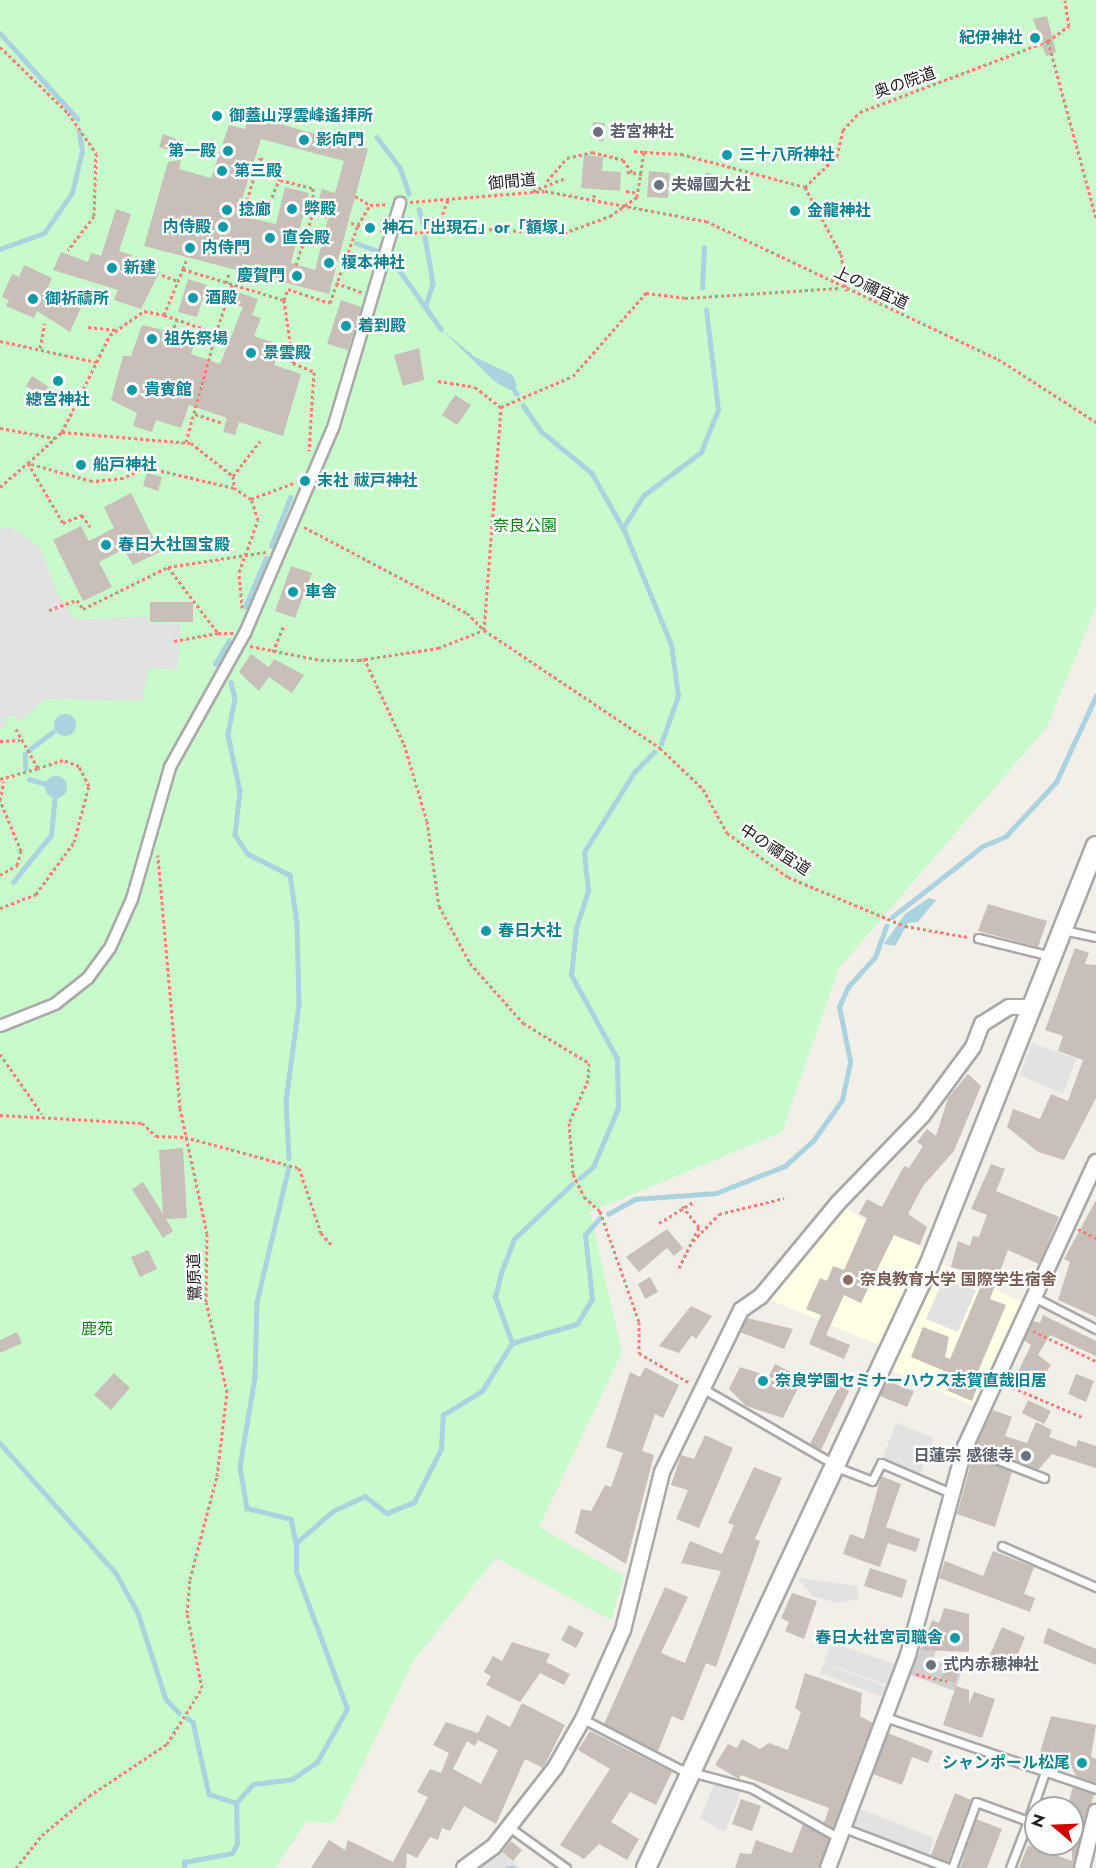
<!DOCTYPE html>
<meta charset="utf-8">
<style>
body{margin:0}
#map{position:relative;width:1096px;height:1868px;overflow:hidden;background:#f2efe9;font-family:Jost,"Noto Sans JP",sans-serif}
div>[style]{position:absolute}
.education>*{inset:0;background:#ffffe5}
.religious>*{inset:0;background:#d0d0d0}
.park>*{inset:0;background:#c8facc}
.parking>*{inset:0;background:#e2e2e2}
.water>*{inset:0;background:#aad3df}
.round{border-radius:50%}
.stream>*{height:4.5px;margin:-2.25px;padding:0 2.25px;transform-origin:2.25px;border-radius:2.25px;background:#aad3df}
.building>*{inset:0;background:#c7bfb8}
.path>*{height:3px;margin-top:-1.5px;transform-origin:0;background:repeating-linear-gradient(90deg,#fa8072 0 3px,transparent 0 6px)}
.roads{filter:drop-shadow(2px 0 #a9a9a9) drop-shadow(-2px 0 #a9a9a9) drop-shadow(0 2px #a9a9a9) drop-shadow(0 -2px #a9a9a9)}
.service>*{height:7px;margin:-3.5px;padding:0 3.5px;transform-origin:3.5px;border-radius:3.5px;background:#fff}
.pedestrian>*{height:10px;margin:-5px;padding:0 5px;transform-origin:5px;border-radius:5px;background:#fff}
.minor>*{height:14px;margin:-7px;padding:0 7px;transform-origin:7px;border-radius:7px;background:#fff}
.tertiary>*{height:18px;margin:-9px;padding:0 9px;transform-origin:9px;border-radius:9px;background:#fff}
.dots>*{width:16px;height:16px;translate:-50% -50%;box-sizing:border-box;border:3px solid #fff;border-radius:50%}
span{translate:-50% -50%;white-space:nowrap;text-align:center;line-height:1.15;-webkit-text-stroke:4.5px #fff;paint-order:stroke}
.culture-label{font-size:16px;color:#0d838f;font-weight:700}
.right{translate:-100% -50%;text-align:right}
.left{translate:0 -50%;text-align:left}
.street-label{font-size:16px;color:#222}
.worship-label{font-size:16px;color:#5b616d;font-weight:700}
.park-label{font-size:16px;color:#0c8416}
.education-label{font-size:16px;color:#785e54;font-weight:700}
.north{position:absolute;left:1024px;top:1796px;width:60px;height:60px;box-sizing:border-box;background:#fff;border:2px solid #a7a7a7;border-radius:50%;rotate:289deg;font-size:16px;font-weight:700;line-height:24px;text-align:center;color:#222}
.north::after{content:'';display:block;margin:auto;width:21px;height:27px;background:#d40000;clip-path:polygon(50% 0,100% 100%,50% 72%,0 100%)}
</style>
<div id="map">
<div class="education">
<i style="clip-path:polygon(838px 1203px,880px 1230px,933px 1252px,931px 1259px,1024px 1303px,975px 1407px,881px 1366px,888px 1349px,761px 1296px)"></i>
</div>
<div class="religious">
<i style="clip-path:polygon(923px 1640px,938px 1645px,933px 1660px,962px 1670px,955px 1691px,911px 1675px)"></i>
</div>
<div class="park">
<i style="clip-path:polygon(0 0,1096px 0,1096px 607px,1047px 727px,839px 968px,782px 1132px,590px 1212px,622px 1352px,539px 1527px,624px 1576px,611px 1620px,496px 1558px,414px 1660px,334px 1823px,306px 1822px,275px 1868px,0 1868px)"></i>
</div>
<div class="parking">
<i style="clip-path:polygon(12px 527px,41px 549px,59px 598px,75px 620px,148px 616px,149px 623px,181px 624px,177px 670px,149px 668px,142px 701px,45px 699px,19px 722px,15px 716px,5px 718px,6px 727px,0 727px,0 529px)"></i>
<i style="clip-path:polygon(1032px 1043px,1076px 1059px,1063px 1094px,1020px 1075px)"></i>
<i style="clip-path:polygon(944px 1277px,976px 1290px,958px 1332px,926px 1319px)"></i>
<i style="clip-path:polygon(896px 1423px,934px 1438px,920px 1475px,882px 1460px)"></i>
<i style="clip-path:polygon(798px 1578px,857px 1586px,859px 1599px,837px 1603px,812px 1596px)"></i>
<i style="clip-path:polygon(831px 1642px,897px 1665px,889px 1686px,824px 1662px)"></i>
<i style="clip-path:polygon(824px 1663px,889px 1688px,885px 1698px,820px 1673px)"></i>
<i style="clip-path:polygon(716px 1780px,743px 1787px,725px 1832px,700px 1818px)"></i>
<i style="clip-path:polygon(858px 1808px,934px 1838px,928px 1858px,849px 1829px)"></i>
<i style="clip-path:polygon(499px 1850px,520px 1868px,476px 1868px)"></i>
</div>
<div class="water">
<i style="clip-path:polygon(441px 329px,475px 357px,513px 375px,517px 386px,510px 390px,494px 381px)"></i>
<i class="round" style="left:54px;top:714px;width:22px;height:22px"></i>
<i class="round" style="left:45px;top:776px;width:22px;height:22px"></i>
<i style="clip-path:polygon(929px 898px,936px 900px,918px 922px,908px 923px,895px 946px,884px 944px,905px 914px)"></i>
</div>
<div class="stream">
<i style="left:0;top:33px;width:116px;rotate:47.8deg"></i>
<i style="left:377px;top:137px;width:38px;rotate:53deg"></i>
<i style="left:400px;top:167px;width:28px;rotate:71deg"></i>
<i style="left:419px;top:209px;width:18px;rotate:74deg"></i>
<i style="left:425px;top:237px;width:47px;rotate:80.1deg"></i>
<i style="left:433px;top:283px;width:24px;rotate:107deg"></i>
<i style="left:356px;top:243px;width:23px;rotate:20deg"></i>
<i style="left:0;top:249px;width:47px;rotate:-20deg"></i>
<i style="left:44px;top:233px;width:49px;rotate:-55deg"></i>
<i style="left:72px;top:193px;width:43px;rotate:-76.6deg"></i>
<i style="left:82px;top:151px;width:19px;rotate:-99deg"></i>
<i style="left:395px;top:264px;width:80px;rotate:54.7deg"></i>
<i style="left:702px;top:288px;width:40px;rotate:-87.1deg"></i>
<i style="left:513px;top:388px;width:7px;rotate:56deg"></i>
<i style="left:523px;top:405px;width:32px;rotate:55deg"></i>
<i style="left:541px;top:431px;width:66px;rotate:39.5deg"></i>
<i style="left:592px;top:473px;width:63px;rotate:60.6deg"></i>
<i style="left:271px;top:546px;width:52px;rotate:-68.4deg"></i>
<i style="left:245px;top:607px;width:53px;rotate:-66.8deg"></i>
<i style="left:215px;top:664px;width:27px;rotate:-59deg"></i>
<i style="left:231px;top:682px;width:16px;rotate:76deg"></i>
<i style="left:235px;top:698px;width:38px;rotate:101deg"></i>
<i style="left:228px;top:735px;width:57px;rotate:77.9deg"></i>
<i style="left:240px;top:791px;width:44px;rotate:96.5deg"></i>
<i style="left:235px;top:835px;width:23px;rotate:56deg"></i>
<i style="left:248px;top:854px;width:47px;rotate:26.6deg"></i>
<i style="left:290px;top:875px;width:49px;rotate:81.7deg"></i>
<i style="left:297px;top:923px;width:81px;rotate:88.6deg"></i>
<i style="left:299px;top:1004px;width:98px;rotate:97.6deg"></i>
<i style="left:286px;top:1101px;width:57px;rotate:87deg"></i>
<i style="left:661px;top:744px;width:51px;rotate:-70.5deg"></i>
<i style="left:678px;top:696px;width:51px;rotate:-97.8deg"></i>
<i style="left:671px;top:645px;width:126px;rotate:-112.3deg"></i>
<i style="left:623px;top:528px;width:39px;rotate:-58deg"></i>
<i style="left:644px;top:495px;width:71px;rotate:-37deg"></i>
<i style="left:701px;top:452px;width:45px;rotate:-68deg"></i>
<i style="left:718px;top:410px;width:101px;rotate:-96.8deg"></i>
<i style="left:29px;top:750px;width:30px;rotate:-37deg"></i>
<i style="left:25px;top:754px;width:14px;rotate:86deg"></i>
<i style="left:29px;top:779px;width:22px;rotate:16deg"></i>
<i style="left:13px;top:882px;width:60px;rotate:-51deg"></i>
<i style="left:51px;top:835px;width:41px;rotate:-84.4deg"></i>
<i style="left:892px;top:917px;width:115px;rotate:-38deg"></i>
<i style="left:983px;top:846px;width:25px;rotate:-23deg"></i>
<i style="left:1006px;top:836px;width:74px;rotate:-47.2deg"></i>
<i style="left:1056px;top:782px;width:95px;rotate:-65.1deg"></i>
<i style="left:289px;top:1167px;width:139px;rotate:103.3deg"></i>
<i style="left:257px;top:1302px;width:75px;rotate:91.5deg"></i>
<i style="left:255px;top:1377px;width:91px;rotate:99.5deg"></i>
<i style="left:240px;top:1467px;width:42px;rotate:80.3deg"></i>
<i style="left:247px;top:1508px;width:45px;rotate:14deg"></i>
<i style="left:291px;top:1519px;width:25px;rotate:78deg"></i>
<i style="left:580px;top:1178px;width:17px;rotate:-40deg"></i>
<i style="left:593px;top:1167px;width:64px;rotate:-67deg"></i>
<i style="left:618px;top:1108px;width:49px;rotate:-91.2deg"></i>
<i style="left:617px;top:1059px;width:96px;rotate:-118.7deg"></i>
<i style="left:571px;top:975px;width:47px;rotate:-83.9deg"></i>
<i style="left:576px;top:928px;width:39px;rotate:-72deg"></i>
<i style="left:588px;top:891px;width:39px;rotate:-96deg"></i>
<i style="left:584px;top:852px;width:96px;rotate:-57.8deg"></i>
<i style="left:635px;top:771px;width:27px;rotate:-45deg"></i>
<i style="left:608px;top:1214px;width:31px;rotate:-29deg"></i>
<i style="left:635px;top:1199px;width:81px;rotate:-4.2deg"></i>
<i style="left:716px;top:1193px;width:74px;rotate:-21.4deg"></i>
<i style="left:785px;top:1166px;width:38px;rotate:-42deg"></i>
<i style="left:813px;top:1141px;width:50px;rotate:-54.7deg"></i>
<i style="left:842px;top:1100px;width:40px;rotate:-78deg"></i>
<i style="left:850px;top:1061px;width:55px;rotate:-101.5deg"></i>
<i style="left:839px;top:1007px;width:22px;rotate:-66deg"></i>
<i style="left:848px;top:987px;width:40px;rotate:-48deg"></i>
<i style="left:875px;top:957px;width:33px;rotate:-70deg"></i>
<i style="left:512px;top:1343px;width:49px;rotate:-110.3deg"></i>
<i style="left:495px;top:1297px;width:25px;rotate:-76deg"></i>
<i style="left:501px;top:1273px;width:36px;rotate:-69deg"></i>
<i style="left:514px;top:1239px;width:80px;rotate:-43.5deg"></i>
<i style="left:0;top:1443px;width:174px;rotate:48.3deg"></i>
<i style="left:116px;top:1573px;width:46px;rotate:61.2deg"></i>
<i style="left:138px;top:1613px;width:90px;rotate:72deg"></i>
<i style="left:166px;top:1699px;width:19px;rotate:47deg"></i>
<i style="left:187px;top:1718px;width:7px;rotate:34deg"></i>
<i style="left:193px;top:1722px;width:74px;rotate:77.5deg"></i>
<i style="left:209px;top:1794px;width:28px;rotate:18deg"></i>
<i style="left:184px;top:1868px;width:6px;rotate:-90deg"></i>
<i style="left:184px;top:1862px;width:49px;rotate:-10.6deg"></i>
<i style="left:232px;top:1853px;width:10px;rotate:-61deg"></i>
<i style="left:237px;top:1844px;width:41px;rotate:-91.4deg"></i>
<i style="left:236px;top:1803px;width:25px;rotate:-48deg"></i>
<i style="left:253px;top:1784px;width:39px;rotate:-7deg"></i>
<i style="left:292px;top:1779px;width:30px;rotate:-34deg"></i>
<i style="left:317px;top:1762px;width:61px;rotate:-60.5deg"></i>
<i style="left:347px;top:1709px;width:147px;rotate:-110.3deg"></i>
<i style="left:296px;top:1571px;width:28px;rotate:-90deg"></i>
<i style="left:296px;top:1543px;width:49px;rotate:-40.9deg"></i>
<i style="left:333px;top:1511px;width:35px;rotate:-25deg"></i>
<i style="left:365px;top:1496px;width:28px;rotate:38deg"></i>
<i style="left:387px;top:1513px;width:29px;rotate:-22deg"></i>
<i style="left:414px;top:1502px;width:59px;rotate:-63deg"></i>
<i style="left:441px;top:1449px;width:34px;rotate:-87deg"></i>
<i style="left:443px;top:1415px;width:46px;rotate:-31.6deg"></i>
<i style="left:482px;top:1391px;width:57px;rotate:-58deg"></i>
<i style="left:512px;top:1343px;width:68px;rotate:-16.3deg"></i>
<i style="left:577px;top:1324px;width:29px;rotate:-59deg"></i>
<i style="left:592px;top:1299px;width:64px;rotate:-96.2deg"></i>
<i style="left:585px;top:1235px;width:23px;rotate:-49deg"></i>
<i style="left:508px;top:1868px;width:6px"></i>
</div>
<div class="building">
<i style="clip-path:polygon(1047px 16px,1056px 52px,1046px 56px,1033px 19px)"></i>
<i style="clip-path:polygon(evenodd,249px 115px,368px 149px,329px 294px,144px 246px,168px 162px,181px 160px,179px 169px,211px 178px,229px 125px,245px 129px,249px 115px,261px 139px,344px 161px,335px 193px,322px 189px,318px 202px,331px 206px,315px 270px,291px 263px,309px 193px,285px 187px,276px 224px,237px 215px,261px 139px)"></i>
<i style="clip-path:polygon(593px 122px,605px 123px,603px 142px,591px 138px)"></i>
<i style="clip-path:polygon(163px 134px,185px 142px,182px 154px,159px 147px)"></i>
<i style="clip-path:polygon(584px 155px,603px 157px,602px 171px,621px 172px,620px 191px,581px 188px)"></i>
<i style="clip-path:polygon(649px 171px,670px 173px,668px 198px,647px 197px)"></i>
<i style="clip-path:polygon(706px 172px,724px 179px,720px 190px,702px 183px)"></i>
<i style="clip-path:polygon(116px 209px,131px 214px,119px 251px,132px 255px,130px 261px,160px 271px,141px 309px,114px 300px,118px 290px,53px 270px,61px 252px,88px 262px,91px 253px,101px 256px)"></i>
<i style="clip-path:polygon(24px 265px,52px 278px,46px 292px,81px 308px,70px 332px,37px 311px,34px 318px,6px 306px,9px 300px,2px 297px,12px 274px,19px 277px)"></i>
<i style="clip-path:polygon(188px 279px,207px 285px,197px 317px,178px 312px)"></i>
<i style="clip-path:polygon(237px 292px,258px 299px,252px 315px,261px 318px,254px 336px,281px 345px,274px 365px,301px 374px,283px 436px,239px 422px,235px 435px,223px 432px,227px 418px,189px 405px,181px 428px,156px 420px,152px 432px,133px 426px,137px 413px,111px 400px,123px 356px,131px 356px,142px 325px,196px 338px,191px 354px,220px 364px,243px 307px,233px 304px)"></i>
<i style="clip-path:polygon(341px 300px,361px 307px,348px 350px,327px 344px)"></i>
<i style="clip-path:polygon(419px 348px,424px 380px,403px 386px,394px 355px)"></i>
<i style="clip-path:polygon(32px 376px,49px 387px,44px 396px,26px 386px)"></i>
<i style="clip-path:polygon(455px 395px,471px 405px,457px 425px,442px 415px)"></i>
<i style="clip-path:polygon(147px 473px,162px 477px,158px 491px,143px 486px)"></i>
<i style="clip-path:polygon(131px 493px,160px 552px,133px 565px,124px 549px,99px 562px,112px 587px,83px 601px,53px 540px,81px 526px,89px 541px,114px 528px,104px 507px)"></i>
<i style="clip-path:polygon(291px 566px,312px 573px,295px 618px,275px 611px)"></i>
<i style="clip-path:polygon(150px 602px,193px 602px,193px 622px,150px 622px)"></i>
<i style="clip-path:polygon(251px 654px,269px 667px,274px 659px,304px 675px,292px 693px,269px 677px,259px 691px,239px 672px)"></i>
<i style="clip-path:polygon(988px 904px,1047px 921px,1038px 947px,978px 931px)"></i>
<i style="clip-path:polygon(1075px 948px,1089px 953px,1085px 964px,1096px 965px,1096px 1098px,1064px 1160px,1038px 1152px,1007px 1127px,1013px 1109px,1040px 1119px,1051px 1094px,1068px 1101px,1083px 1060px,1058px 1051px,1063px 1036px,1045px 1030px)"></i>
<i style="clip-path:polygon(968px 1074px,981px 1086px,954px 1151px,923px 1186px,908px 1214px,927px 1227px,920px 1245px,894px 1235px,861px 1303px,844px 1295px,826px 1335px,850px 1345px,844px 1359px,809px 1344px,821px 1315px,806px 1309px,820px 1278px,827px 1281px,833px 1266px,844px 1270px,867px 1218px,859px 1214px,867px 1199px,882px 1207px,904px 1166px,909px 1168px,923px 1146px,917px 1142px,927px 1129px,936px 1136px,948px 1098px)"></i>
<i style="clip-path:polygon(183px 1148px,187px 1218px,166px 1219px,173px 1231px,163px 1238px,132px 1189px,143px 1182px,163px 1214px,159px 1150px)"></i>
<i style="clip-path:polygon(991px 1164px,1005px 1169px,996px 1191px,1059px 1217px,1039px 1264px,1008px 1250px,990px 1299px,1006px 1305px,974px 1381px,979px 1383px,972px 1401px,946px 1390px,952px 1374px,911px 1357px,923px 1327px,949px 1337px,945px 1357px,950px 1359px,985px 1276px,951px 1267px,958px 1241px,970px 1246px,973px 1236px,979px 1237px,987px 1215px,971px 1209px)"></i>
<i style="clip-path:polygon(1096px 1200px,1096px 1317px,1058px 1300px,1070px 1262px,1064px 1259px)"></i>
<i style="clip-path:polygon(667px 1229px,683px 1248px,674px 1256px,667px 1248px,639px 1272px,626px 1257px)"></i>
<i style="clip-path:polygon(148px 1250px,157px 1269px,140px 1277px,131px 1257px)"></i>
<i style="clip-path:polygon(650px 1277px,658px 1292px,645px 1299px,638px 1284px)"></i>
<i style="clip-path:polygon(691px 1306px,712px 1316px,696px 1339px,692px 1335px,679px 1353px,659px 1346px)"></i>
<i style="clip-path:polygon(1043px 1315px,1096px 1341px,1096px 1356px,1050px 1335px,1038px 1355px,1051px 1365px,1038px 1386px,1016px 1376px,1031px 1345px,1024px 1340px,1033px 1321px,1040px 1323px)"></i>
<i style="clip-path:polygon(747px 1318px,793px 1329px,784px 1349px,740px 1332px)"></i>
<i style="clip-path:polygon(17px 1332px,22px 1343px,0 1353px,0 1340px)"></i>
<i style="clip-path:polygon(775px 1364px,803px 1378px,783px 1418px,746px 1406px,729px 1389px,740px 1367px,769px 1376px)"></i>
<i style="clip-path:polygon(645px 1367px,679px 1385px,663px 1418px,655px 1414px,642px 1451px,654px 1455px,626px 1564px,575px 1533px,581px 1509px,591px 1511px,605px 1485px,611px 1487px,623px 1453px,606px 1447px,630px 1372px,640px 1377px)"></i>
<i style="clip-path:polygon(114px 1373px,130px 1388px,111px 1410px,94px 1395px)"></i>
<i style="clip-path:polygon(1076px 1374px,1094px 1381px,1086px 1402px,1068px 1394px)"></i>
<i style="clip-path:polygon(887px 1381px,914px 1391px,907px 1407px,880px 1396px)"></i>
<i style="clip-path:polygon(839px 1386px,849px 1391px,821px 1450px,810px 1444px)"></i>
<i style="clip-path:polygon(1028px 1400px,1051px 1411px,1044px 1424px,1022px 1413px)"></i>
<i style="clip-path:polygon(993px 1410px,1012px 1417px,1005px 1436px,1027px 1443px,1036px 1422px,1052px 1430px,1049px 1437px,1076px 1447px,1078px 1440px,1096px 1446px,1096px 1468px,1052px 1454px,1038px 1470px,976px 1445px)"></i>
<i style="clip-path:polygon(705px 1435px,733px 1448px,699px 1528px,676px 1519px,688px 1490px,671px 1485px,681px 1455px,694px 1459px)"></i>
<i style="clip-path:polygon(973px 1456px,1012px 1472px,995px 1527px,957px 1514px)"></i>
<i style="clip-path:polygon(754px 1467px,782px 1478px,755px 1539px,760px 1541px,716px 1667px,706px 1663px,683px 1721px,672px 1716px,658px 1751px,604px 1724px,665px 1587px,688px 1597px,661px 1653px,685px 1663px,721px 1571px,681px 1563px,690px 1541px,722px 1554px,734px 1525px,728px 1523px)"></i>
<i style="clip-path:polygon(881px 1476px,901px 1484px,886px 1527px,920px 1539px,916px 1552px,888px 1543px,880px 1567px,843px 1554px,850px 1534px,864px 1539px)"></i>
<i style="clip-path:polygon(993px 1551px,1034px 1567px,1024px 1594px,1035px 1598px,1030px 1612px,939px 1578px,945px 1561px,983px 1576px)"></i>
<i style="clip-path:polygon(870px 1568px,907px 1580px,902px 1598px,864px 1586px)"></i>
<i style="clip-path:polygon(792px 1593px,817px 1601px,804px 1639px,785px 1631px,789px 1622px,781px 1618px)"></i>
<i style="clip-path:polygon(944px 1608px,969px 1614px,969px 1652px,922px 1650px,932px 1620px,939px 1623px)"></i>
<i style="clip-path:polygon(569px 1625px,584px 1633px,576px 1648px,561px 1640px)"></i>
<i style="clip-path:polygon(1002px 1627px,1025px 1637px,1012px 1668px,988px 1659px)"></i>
<i style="clip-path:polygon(1048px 1628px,1096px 1649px,1096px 1665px,1043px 1643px)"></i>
<i style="clip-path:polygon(512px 1642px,550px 1654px,546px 1662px,570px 1674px,564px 1685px,540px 1673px,520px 1702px,486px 1685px,491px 1676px,484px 1672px,493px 1656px,502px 1661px)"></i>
<i style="clip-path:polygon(945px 1667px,959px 1671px,955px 1683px,941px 1678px)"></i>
<i style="clip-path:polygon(805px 1673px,862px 1693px,860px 1716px,873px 1723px,833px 1828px,824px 1823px,829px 1808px,741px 1775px,739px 1779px,715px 1765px,728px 1744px,737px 1748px,742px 1739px,760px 1749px,769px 1743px,788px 1750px,801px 1712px,795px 1708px)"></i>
<i style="clip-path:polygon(956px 1686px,969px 1690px,969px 1704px,974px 1692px,995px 1699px,982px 1738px,943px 1725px)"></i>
<i style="clip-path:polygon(evenodd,522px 1703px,565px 1725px,543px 1768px,525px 1759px,496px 1824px,464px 1806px,450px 1831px,442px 1828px,438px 1840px,430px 1837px,417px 1858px,407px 1853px,406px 1868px,311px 1868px,329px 1840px,345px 1850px,348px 1840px,393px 1862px,428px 1797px,417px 1792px,430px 1769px,441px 1773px,449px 1753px,433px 1745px,446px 1722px,478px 1733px,487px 1715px,510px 1727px,522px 1703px,478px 1740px,498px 1750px,481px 1784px,453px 1769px,467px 1741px,475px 1746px,478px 1740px)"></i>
<i style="clip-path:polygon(1051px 1716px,1096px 1725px,1091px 1757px,1096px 1759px,1096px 1783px,1076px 1776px,1069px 1761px,1040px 1752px)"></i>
<i style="clip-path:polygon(590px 1731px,672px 1772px,656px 1805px,630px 1792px,611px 1822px,639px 1839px,627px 1860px,599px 1844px,584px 1859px,560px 1845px,610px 1769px,578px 1750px)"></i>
<i style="clip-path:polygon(888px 1733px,933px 1751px,928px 1763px,912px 1757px,902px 1785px,873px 1774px)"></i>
<i style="clip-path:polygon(1073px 1787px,1094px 1794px,1073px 1868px,1019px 1868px,1028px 1845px,1072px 1861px,1072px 1808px,1067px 1808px)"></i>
<i style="clip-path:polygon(955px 1793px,971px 1800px,948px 1862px,931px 1855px)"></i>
<i style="clip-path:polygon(741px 1799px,761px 1806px,752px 1831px,732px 1824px)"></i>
<i style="clip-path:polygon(976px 1819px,1002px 1829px,987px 1868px,960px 1868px)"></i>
<i style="clip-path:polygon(803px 1824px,829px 1839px,819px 1868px,735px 1868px,740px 1853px,751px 1854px,756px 1840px,792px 1853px)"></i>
<i style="clip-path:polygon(511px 1841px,522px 1850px,513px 1861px,502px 1852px)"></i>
</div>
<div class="path">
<i style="left:1048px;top:41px;width:183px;rotate:74.8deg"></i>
<i style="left:0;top:47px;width:95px;rotate:44.1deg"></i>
<i style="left:68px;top:113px;width:49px;rotate:55deg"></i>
<i style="left:96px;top:153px;width:63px;rotate:91.8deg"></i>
<i style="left:94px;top:216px;width:43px;rotate:127.4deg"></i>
<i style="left:634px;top:151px;width:10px;rotate:6deg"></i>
<i style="left:627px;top:172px;width:15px;rotate:8deg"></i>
<i style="left:280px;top:180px;width:34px;rotate:14deg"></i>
<i style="left:313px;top:188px;width:25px;rotate:90deg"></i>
<i style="left:313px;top:213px;width:16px;rotate:15deg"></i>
<i style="left:547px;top:181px;width:30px;rotate:-49deg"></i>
<i style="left:567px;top:158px;width:26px;rotate:-13deg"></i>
<i style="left:592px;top:152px;width:32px;rotate:14deg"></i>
<i style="left:623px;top:160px;width:15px;rotate:53deg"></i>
<i style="left:805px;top:187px;width:45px;rotate:-44.1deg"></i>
<i style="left:837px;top:156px;width:27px;rotate:-77deg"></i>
<i style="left:843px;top:130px;width:25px;rotate:-47deg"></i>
<i style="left:860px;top:112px;width:201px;rotate:-20.7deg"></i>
<i style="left:1048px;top:41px;width:26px;rotate:-36deg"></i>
<i style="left:1069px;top:26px;width:26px;rotate:-99deg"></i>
<i style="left:533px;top:191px;width:35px;rotate:-22deg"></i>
<i style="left:626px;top:191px;width:12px;rotate:9deg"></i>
<i style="left:594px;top:194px;width:6px;rotate:90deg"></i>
<i style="left:355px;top:196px;width:17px;rotate:31deg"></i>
<i style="left:247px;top:200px;width:44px;rotate:-72.8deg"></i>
<i style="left:260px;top:158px;width:26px;rotate:32deg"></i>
<i style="left:282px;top:172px;width:43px;rotate:111.8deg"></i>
<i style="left:266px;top:212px;width:11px;rotate:-165deg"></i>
<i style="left:410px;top:202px;width:135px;rotate:-4.7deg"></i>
<i style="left:545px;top:191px;width:164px;rotate:10.6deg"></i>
<i style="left:706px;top:221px;width:323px;rotate:25.3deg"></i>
<i style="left:998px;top:359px;width:117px;rotate:32.7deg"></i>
<i style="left:351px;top:223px;width:31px;rotate:15deg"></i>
<i style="left:436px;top:231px;width:33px;rotate:-69deg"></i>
<i style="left:402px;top:234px;width:63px;rotate:-5.4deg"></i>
<i style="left:465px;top:228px;width:99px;rotate:2.9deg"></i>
<i style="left:564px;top:233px;width:49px;rotate:-20.3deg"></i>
<i style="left:610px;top:216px;width:33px;rotate:-35deg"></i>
<i style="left:637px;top:197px;width:46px;rotate:-81.2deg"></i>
<i style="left:644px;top:152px;width:37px;rotate:3deg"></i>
<i style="left:681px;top:154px;width:128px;rotate:14.9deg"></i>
<i style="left:805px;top:187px;width:76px;rotate:61.8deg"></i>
<i style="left:841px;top:254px;width:37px;rotate:82deg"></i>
<i style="left:296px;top:265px;width:55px;rotate:-71.9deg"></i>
<i style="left:183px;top:269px;width:9px;rotate:-69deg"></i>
<i style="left:162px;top:275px;width:17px;rotate:21deg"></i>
<i style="left:226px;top:283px;width:10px;rotate:-73deg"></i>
<i style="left:336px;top:283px;width:29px;rotate:20deg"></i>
<i style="left:284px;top:300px;width:64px;rotate:81.9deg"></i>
<i style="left:293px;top:363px;width:23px;rotate:23deg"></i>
<i style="left:314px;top:372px;width:79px;rotate:93.6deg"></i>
<i style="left:216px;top:301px;width:10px;rotate:17deg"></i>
<i style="left:164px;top:315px;width:55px;rotate:19.1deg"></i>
<i style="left:216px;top:333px;width:51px;rotate:-71.6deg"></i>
<i style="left:88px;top:327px;width:29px;rotate:6deg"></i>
<i style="left:172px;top:333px;width:14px;rotate:-69deg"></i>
<i style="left:215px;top:339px;width:10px;rotate:17deg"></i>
<i style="left:0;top:341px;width:98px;rotate:12.3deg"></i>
<i style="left:40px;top:348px;width:25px;rotate:-79deg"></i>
<i style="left:438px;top:381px;width:37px;rotate:9deg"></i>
<i style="left:475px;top:387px;width:33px;rotate:38deg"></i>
<i style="left:195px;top:414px;width:28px;rotate:18deg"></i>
<i style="left:0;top:428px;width:56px;rotate:10.3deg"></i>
<i style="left:62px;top:432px;width:129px;rotate:4.9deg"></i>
<i style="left:191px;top:443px;width:53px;rotate:38.2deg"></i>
<i style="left:233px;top:476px;width:12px;rotate:85deg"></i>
<i style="left:186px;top:442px;width:113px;rotate:-74.6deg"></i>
<i style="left:233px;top:476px;width:44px;rotate:-52.4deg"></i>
<i style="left:0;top:487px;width:37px;rotate:-41deg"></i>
<i style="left:28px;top:463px;width:69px;rotate:59.7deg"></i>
<i style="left:63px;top:523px;width:21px;rotate:-23deg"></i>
<i style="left:82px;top:515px;width:14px;rotate:56deg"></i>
<i style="left:251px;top:499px;width:48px;rotate:-20.7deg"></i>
<i style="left:304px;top:527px;width:184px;rotate:27.8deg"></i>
<i style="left:467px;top:613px;width:24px;rotate:45deg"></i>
<i style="left:484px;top:630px;width:224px;rotate:-85.6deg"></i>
<i style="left:501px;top:407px;width:78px;rotate:-23.3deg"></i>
<i style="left:573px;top:376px;width:111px;rotate:-48.7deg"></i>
<i style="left:646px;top:293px;width:39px;rotate:7deg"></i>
<i style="left:685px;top:298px;width:154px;rotate:-3.7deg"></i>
<i style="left:168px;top:567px;width:83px;rotate:52.9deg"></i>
<i style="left:218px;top:633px;width:15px"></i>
<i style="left:242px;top:608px;width:36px;rotate:-95deg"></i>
<i style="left:239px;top:572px;width:55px;rotate:-69.9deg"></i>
<i style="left:258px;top:520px;width:22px;rotate:-108deg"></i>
<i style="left:251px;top:499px;width:20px;rotate:-147deg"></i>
<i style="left:234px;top:488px;width:91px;rotate:-166.7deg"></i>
<i style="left:145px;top:467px;width:25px;rotate:153deg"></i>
<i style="left:123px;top:478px;width:31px;rotate:174deg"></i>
<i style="left:92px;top:481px;width:66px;rotate:-164.3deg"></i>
<i style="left:28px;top:463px;width:46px;rotate:-42.4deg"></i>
<i style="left:62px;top:432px;width:108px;rotate:-63.7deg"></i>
<i style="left:110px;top:335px;width:42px;rotate:-35.2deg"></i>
<i style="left:144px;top:311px;width:20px;rotate:11deg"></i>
<i style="left:164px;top:315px;width:50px;rotate:-67.6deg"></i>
<i style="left:183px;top:269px;width:106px;rotate:17.1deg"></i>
<i style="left:284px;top:300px;width:12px;rotate:-70deg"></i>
<i style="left:288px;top:289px;width:44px;rotate:18.4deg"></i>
<i style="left:330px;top:303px;width:83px;rotate:-70.3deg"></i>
<i style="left:358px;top:225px;width:23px;rotate:-59deg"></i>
<i style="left:370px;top:205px;width:18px;rotate:-3deg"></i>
<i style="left:49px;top:610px;width:30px;rotate:-20deg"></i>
<i style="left:77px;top:600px;width:11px;rotate:56deg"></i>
<i style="left:83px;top:609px;width:95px;rotate:-26.3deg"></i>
<i style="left:168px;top:567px;width:99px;rotate:-8.7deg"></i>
<i style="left:174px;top:641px;width:45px;rotate:-10.3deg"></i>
<i style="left:250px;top:646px;width:72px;rotate:11.2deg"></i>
<i style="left:321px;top:660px;width:38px"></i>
<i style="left:359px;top:660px;width:80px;rotate:-8.6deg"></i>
<i style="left:438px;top:648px;width:49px;rotate:-21.4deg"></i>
<i style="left:484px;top:630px;width:212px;rotate:33.8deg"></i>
<i style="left:660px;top:748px;width:59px;rotate:43.6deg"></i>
<i style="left:703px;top:789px;width:50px;rotate:61.4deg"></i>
<i style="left:727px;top:833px;width:75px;rotate:35.8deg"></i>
<i style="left:788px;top:877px;width:127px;rotate:22.7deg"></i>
<i style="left:905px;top:926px;width:64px;rotate:9.9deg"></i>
<i style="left:273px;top:652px;width:29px;rotate:-68deg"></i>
<i style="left:364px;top:658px;width:95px;rotate:65.1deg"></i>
<i style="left:404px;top:744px;width:80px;rotate:73.4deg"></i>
<i style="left:427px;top:821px;width:86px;rotate:82deg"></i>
<i style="left:439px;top:906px;width:65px;rotate:61.5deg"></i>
<i style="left:470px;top:963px;width:80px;rotate:48.5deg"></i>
<i style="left:523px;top:1023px;width:77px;rotate:31.2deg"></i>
<i style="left:589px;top:1063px;width:17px;rotate:93deg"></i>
<i style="left:588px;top:1080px;width:47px;rotate:113.8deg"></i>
<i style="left:569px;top:1123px;width:51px;rotate:85.5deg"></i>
<i style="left:573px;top:1174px;width:25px;rotate:64deg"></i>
<i style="left:584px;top:1197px;width:21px;rotate:41deg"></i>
<i style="left:600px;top:1211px;width:118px;rotate:70.6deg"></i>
<i style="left:639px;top:1322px;width:31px;rotate:90deg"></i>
<i style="left:639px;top:1353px;width:59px;rotate:30.5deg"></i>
<i style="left:0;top:741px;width:20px;rotate:-3deg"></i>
<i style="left:0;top:779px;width:40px;rotate:-16deg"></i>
<i style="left:0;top:875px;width:20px;rotate:-30deg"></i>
<i style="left:17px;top:865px;width:15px;rotate:-74deg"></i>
<i style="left:21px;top:851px;width:55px;rotate:-112.4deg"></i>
<i style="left:0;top:800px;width:19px;rotate:-78deg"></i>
<i style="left:0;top:908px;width:39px;rotate:-21deg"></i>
<i style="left:36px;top:894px;width:64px;rotate:-53.8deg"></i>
<i style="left:74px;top:842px;width:58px;rotate:-75deg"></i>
<i style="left:89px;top:786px;width:22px;rotate:-117deg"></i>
<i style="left:79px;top:766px;width:17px;rotate:-159deg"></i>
<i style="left:63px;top:760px;width:26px;rotate:162deg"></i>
<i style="left:38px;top:768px;width:48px;rotate:-119.7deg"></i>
<i style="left:0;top:1054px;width:73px;rotate:55deg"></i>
<i style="left:0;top:1115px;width:142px;rotate:3.2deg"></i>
<i style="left:142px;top:1123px;width:19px;rotate:43deg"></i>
<i style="left:156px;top:1136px;width:29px;rotate:2deg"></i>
<i style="left:185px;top:1137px;width:118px;rotate:15.2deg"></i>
<i style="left:299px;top:1168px;width:69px;rotate:71.3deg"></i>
<i style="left:321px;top:1233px;width:15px;rotate:48deg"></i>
<i style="left:659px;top:1223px;width:42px;rotate:-31.4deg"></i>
<i style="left:1078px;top:1229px;width:20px;rotate:27deg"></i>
<i style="left:693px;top:1241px;width:37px;rotate:-46deg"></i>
<i style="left:719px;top:1214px;width:67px;rotate:-13.8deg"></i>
<i style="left:679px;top:1268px;width:46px;rotate:-64deg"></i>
<i style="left:699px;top:1227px;width:27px;rotate:-129deg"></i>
<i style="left:1033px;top:1331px;width:70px;rotate:25.5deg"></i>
<i style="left:1007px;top:1385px;width:82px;rotate:23.1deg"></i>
<i style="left:916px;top:1674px;width:32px;rotate:13deg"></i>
<i style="left:16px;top:1868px;width:42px;rotate:-51.8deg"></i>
<i style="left:42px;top:1835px;width:61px;rotate:-39.7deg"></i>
<i style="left:89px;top:1796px;width:94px;rotate:-33.7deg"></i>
<i style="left:167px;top:1744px;width:66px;rotate:-58deg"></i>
<i style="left:202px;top:1688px;width:76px;rotate:-101.3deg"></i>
<i style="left:187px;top:1613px;width:34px;rotate:-85deg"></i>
<i style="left:190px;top:1579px;width:106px;rotate:-75.3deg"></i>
<i style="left:217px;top:1476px;width:85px;rotate:-83.2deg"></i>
<i style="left:227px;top:1392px;width:92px;rotate:-103.1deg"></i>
<i style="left:206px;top:1302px;width:68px;rotate:-89.2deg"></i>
<i style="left:207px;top:1234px;width:129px;rotate:-102.1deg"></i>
<i style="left:180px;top:1108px;width:254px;rotate:-95deg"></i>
</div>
<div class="roads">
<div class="service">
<i style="left:1063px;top:930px;width:34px;rotate:12deg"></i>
<i style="left:978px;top:938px;width:75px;rotate:13.9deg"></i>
<i style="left:1032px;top:1296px;width:72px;rotate:27.3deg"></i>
<i style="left:702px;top:1388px;width:164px;rotate:30deg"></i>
<i style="left:844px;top:1470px;width:30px;rotate:21deg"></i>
<i style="left:872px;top:1481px;width:20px;rotate:-63deg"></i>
<i style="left:881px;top:1463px;width:76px;rotate:23.2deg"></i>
<i style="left:965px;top:1447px;width:85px;rotate:21.4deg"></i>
<i style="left:1002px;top:1546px;width:103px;rotate:23.6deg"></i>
<i style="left:885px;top:1717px;width:223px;rotate:18.8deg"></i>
<i style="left:583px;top:1719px;width:109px;rotate:27.3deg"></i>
<i style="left:680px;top:1769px;width:73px;rotate:15deg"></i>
<i style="left:751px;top:1788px;width:101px;rotate:29.6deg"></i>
<i style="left:509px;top:1827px;width:70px;rotate:35.7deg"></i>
<i style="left:844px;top:1828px;width:112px;rotate:20.9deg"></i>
<i style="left:952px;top:1868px;width:70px;rotate:-70deg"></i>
<i style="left:976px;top:1802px;width:55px;rotate:20.1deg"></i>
<i style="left:1028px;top:1821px;width:52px;rotate:-70.9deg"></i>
<i style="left:1010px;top:1868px;width:50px;rotate:-69deg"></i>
</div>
<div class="pedestrian">
<i style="left:0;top:1026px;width:59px;rotate:-21.8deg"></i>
<i style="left:55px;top:1004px;width:42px;rotate:-38.2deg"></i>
<i style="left:88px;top:978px;width:37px;rotate:-54deg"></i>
<i style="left:110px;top:948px;width:54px;rotate:-65.8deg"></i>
<i style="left:132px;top:899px;width:137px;rotate:-73.9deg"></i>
<i style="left:170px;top:767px;width:154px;rotate:-60.8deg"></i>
<i style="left:245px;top:633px;width:226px;rotate:-66.8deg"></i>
<i style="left:334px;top:425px;width:232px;rotate:-73.4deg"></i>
</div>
<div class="minor">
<i style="left:464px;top:1868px;width:37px;rotate:-36deg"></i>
<i style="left:494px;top:1846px;width:99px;rotate:-52deg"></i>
<i style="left:555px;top:1768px;width:56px;rotate:-60.3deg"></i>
<i style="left:583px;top:1719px;width:98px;rotate:-65.8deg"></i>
<i style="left:623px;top:1630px;width:163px;rotate:-76.1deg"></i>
<i style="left:662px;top:1472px;width:180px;rotate:-64deg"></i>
<i style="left:741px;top:1310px;width:24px;rotate:-35deg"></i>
<i style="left:761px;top:1296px;width:121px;rotate:-50.4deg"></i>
<i style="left:838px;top:1203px;width:121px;rotate:-46deg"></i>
<i style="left:922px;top:1116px;width:86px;rotate:-53.5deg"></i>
<i style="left:973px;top:1047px;width:25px;rotate:-69deg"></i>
<i style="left:982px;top:1024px;width:32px;rotate:-32deg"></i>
<i style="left:1009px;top:1007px;width:23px"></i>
<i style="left:828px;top:1868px;width:228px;rotate:-69.4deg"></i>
<i style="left:908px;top:1655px;width:216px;rotate:-74.7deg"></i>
<i style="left:965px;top:1447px;width:314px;rotate:-65.3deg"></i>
<i style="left:1082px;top:1868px;width:58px;rotate:-76deg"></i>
</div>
<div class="tertiary">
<i style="left:646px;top:1868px;width:666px;rotate:-64.86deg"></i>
<i style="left:929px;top:1265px;width:451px;rotate:-68.3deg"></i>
</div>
</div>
<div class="dots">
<i style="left:1035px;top:38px;background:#0f9aa8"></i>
<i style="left:217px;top:116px;background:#0f9aa8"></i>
<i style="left:598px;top:132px;background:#6b7280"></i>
<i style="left:304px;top:140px;background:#0f9aa8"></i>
<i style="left:228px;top:151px;background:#0f9aa8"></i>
<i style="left:727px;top:155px;background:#0f9aa8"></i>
<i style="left:222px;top:171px;background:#0f9aa8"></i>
<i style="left:659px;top:185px;background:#6b7280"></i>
<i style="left:292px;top:209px;background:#0f9aa8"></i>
<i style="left:227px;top:210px;background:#0f9aa8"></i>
<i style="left:795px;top:211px;background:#0f9aa8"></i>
<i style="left:223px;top:227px;background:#0f9aa8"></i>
<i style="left:370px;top:228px;background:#0f9aa8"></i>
<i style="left:270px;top:238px;background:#0f9aa8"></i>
<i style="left:190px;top:248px;background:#0f9aa8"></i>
<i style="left:329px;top:263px;background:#0f9aa8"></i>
<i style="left:112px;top:268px;background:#0f9aa8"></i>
<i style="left:297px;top:276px;background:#0f9aa8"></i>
<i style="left:193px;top:298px;background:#0f9aa8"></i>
<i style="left:33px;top:299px;background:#0f9aa8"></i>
<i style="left:346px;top:326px;background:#0f9aa8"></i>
<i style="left:152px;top:339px;background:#0f9aa8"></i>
<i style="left:251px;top:353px;background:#0f9aa8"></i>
<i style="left:58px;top:381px;background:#0f9aa8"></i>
<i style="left:132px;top:390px;background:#0f9aa8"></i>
<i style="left:81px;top:465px;background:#0f9aa8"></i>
<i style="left:305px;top:481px;background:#0f9aa8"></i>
<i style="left:106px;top:545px;background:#0f9aa8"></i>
<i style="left:293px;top:592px;background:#0f9aa8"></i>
<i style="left:486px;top:931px;background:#0f9aa8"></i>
<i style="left:848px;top:1280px;background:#8d6e63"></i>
<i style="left:763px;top:1381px;background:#0f9aa8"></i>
<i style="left:1026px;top:1456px;background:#6b7280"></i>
<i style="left:955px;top:1638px;background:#0f9aa8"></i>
<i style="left:931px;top:1665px;background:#6b7280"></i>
<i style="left:1082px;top:1763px;background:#0f9aa8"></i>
</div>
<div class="culture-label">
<span class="right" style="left:1023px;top:38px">紀伊神社</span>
<span class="left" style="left:229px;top:116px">御蓋山浮雲峰遙拝所</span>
<span class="left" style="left:316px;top:140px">影向門</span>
<span class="right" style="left:216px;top:151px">第一殿</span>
<span class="left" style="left:739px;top:155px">三十八所神社</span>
<span class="left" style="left:234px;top:171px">第三殿</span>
<span class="left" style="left:304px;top:209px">弊殿</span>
<span class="left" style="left:239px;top:210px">捻廊</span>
<span class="left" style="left:807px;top:211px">金龍神社</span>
<span class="right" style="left:211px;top:227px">内侍殿</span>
<span class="left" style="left:382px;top:228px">神石「出現石」or「額塚」</span>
<span class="left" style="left:282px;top:238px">直会殿</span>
<span class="left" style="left:202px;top:248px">内侍門</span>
<span class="left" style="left:341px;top:263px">榎本神社</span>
<span class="left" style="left:124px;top:268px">新建</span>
<span class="right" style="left:285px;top:276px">慶賀門</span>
<span class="left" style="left:205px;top:298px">酒殿</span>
<span class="left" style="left:45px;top:299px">御祈禱所</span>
<span class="left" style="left:358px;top:326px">着到殿</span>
<span class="left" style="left:164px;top:339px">祖先祭場</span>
<span class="left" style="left:263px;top:353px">景雲殿</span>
<span class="left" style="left:144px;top:390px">貴賓館</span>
<span style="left:58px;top:400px">總宮神社</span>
<span class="left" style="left:93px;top:465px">船戸神社</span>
<span class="left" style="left:317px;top:481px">末社 祓戸神社</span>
<span class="left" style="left:118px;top:545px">春日大社国宝殿</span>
<span class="left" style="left:305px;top:592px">車舎</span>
<span class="left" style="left:498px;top:931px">春日大社</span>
<span class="left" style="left:775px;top:1381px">奈良学園セミナーハウス志賀直哉旧居</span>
<span class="right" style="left:943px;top:1638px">春日大社宮司職舎</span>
<span class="right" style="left:1070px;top:1763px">シャンポール松尾</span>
</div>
<div class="street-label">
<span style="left:905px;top:83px;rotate:-19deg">奥の院道</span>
<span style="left:512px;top:182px;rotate:-5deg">御間道</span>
<span style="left:871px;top:288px;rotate:25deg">上の禰宜道</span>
<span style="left:775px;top:850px;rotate:33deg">中の禰宜道</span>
<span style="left:195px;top:1277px;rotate:-92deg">鷺原道</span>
</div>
<div class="worship-label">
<span class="left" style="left:610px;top:132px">若宮神社</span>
<span class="left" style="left:671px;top:185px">夫婦國大社</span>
<span class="right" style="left:1014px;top:1456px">日蓮宗 感徳寺</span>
<span class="left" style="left:943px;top:1665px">式内赤穂神社</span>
</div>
<div class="park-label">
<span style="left:525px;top:526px">奈良公園</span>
<span style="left:97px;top:1329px">鹿苑</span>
</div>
<div class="education-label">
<span class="left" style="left:860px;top:1280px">奈良教育大学 国際学生宿舎</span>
</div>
<div class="north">N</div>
</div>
